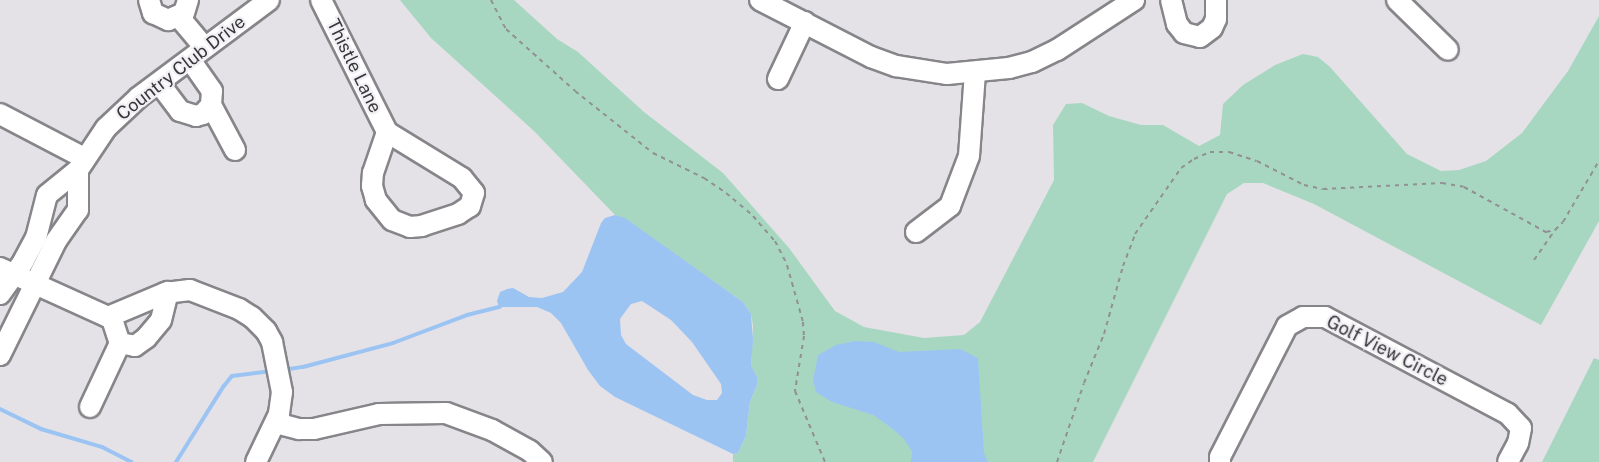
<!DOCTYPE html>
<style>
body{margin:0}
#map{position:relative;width:1599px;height:462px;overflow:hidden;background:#e4e2e7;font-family:"Public Sans",sans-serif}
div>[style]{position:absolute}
.green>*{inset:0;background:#a8d7c1}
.water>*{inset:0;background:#9cc4f3}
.stream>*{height:4px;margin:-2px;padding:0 2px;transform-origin:2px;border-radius:2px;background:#9cc4f3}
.path>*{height:2px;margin-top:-1px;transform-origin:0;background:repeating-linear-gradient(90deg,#919093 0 4.5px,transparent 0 9px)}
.roads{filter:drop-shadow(2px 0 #868589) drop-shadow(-2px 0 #868589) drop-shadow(0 2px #868589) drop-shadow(0 -2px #868589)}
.minor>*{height:20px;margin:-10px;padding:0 10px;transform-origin:10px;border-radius:10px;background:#fff}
span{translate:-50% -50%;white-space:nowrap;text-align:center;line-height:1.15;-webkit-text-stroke:4.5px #f2f0f4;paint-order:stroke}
.street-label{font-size:18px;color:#373638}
</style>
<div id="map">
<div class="green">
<i style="clip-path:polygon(400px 0,514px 0,557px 39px,578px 52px,644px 112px,723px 173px,789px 248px,835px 311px,864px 327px,924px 338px,964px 335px,980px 322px,1054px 180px,1053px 125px,1066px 104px,1082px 103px,1109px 116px,1141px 125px,1163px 125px,1199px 146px,1220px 135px,1223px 104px,1243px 85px,1275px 65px,1303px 54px,1318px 57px,1330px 67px,1407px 154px,1441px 171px,1459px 170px,1486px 161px,1522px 133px,1568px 71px,1599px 16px,1599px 221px,1541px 325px,1314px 204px,1263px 183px,1244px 183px,1227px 194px,1093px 462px,733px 462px,733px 454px,738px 453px,746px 436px,750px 402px,757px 385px,757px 377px,751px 367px,753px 326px,751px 314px,743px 302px,625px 219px,615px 215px,534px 131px,431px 38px)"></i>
<i style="clip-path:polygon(1594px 358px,1599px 360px,1599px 462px,1542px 462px)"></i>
</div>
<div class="water">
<i style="clip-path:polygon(evenodd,615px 215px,625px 218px,743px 302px,751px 314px,753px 341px,751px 366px,757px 377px,757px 385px,750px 402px,746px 436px,738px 453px,733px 454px,615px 397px,600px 386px,588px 370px,561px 323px,551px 313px,537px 307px,499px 307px,497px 301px,500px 292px,507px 289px,513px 288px,529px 297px,542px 298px,563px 292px,582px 272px,601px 223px,605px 218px,615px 215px,642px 301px,671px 320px,692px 342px,721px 384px,722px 393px,717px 400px,707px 400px,693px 395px,626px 344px,621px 335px,620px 319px,631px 304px,642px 301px)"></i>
<i style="clip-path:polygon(855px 341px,874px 342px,899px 352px,960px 349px,978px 358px,984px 453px,988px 462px,911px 462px,912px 451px,903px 438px,889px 426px,873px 415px,832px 402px,816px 392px,813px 380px,818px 355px,836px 345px)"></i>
</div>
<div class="stream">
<i style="left:283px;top:370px;width:20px;rotate:-9deg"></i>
<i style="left:303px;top:367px;width:93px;rotate:-14.9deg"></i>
<i style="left:393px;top:343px;width:79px;rotate:-20.7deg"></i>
<i style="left:467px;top:315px;width:34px;rotate:-14deg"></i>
<i style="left:0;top:409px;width:46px;rotate:26deg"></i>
<i style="left:41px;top:429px;width:64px;rotate:16.4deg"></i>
<i style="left:102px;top:447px;width:33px;rotate:27deg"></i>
<i style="left:176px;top:462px;width:89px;rotate:-57.9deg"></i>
<i style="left:223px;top:387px;width:14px;rotate:-51deg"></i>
<i style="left:232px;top:376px;width:40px;rotate:-7.1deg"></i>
</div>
<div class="path">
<i style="left:491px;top:0;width:33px;rotate:63deg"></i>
<i style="left:506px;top:29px;width:93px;rotate:41.9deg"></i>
<i style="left:575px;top:91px;width:100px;rotate:38.5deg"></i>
<i style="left:653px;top:153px;width:57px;rotate:26.1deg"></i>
<i style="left:704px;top:178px;width:27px;rotate:34deg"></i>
<i style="left:726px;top:193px;width:35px;rotate:40deg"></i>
<i style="left:753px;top:216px;width:33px;rotate:49deg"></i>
<i style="left:775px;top:241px;width:27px;rotate:63deg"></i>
<i style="left:787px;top:265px;width:59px;rotate:74.3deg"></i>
<i style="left:803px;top:322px;width:14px;rotate:86deg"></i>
<i style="left:804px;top:336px;width:56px;rotate:99.3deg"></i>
<i style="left:795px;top:391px;width:77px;rotate:67.1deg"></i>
<i style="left:1534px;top:260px;width:37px;rotate:-55deg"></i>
<i style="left:1057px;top:462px;width:83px;rotate:-71.1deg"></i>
<i style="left:1084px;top:383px;width:53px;rotate:-67.8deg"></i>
<i style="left:1104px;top:334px;width:71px;rotate:-74.4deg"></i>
<i style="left:1123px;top:266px;width:34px;rotate:-69deg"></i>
<i style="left:1135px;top:234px;width:80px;rotate:-55.1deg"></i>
<i style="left:1181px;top:168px;width:16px;rotate:-35deg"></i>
<i style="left:1194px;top:159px;width:17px;rotate:-24deg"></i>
<i style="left:1210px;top:152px;width:19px"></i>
<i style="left:1229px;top:152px;width:29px;rotate:18deg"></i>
<i style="left:1257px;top:161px;width:53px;rotate:27.1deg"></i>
<i style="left:1304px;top:185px;width:19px;rotate:12deg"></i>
<i style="left:1323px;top:189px;width:119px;rotate:-2.9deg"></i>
<i style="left:1442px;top:183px;width:22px;rotate:10deg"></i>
<i style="left:1464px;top:187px;width:94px;rotate:28.8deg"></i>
<i style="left:1546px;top:232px;width:9px;rotate:-13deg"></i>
<i style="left:1555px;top:230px;width:11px;rotate:-45deg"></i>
<i style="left:1563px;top:222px;width:71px;rotate:-59.5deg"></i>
</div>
<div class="roads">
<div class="minor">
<i style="left:149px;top:0;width:14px;rotate:73deg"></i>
<i style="left:153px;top:13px;width:17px;rotate:25deg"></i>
<i style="left:168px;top:20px;width:17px;rotate:-24deg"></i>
<i style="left:184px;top:13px;width:14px;rotate:-73deg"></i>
<i style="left:321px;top:0;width:148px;rotate:63.4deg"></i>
<i style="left:387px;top:132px;width:88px;rotate:31.5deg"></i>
<i style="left:462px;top:178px;width:19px;rotate:51deg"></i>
<i style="left:474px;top:193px;width:14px;rotate:107deg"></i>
<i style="left:470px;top:206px;width:14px;rotate:146deg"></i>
<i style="left:458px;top:214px;width:38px;rotate:162deg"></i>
<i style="left:422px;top:226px;width:12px;rotate:175deg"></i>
<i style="left:410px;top:227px;width:19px;rotate:-159deg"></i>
<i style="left:392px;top:220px;width:26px;rotate:-129deg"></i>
<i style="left:376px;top:200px;width:15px;rotate:-106deg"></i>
<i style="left:372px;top:186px;width:13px;rotate:-86deg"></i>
<i style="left:373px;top:173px;width:43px;rotate:-71.1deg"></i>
<i style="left:760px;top:0;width:125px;rotate:27.2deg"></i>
<i style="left:871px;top:57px;width:27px;rotate:20deg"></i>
<i style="left:896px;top:66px;width:52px;rotate:8.9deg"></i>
<i style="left:947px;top:74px;width:62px;rotate:-5.5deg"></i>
<i style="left:1009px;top:68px;width:24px;rotate:-15deg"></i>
<i style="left:1032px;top:62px;width:28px;rotate:-26deg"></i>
<i style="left:1057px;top:50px;width:92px;rotate:-33deg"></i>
<i style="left:1171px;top:0;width:25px;rotate:76deg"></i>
<i style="left:1177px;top:24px;width:11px;rotate:52deg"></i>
<i style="left:1184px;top:33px;width:16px;rotate:14deg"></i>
<i style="left:1200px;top:37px;width:15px;rotate:-37deg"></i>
<i style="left:1212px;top:28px;width:10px;rotate:-66deg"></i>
<i style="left:1216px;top:19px;width:19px;rotate:-90deg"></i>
<i style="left:1397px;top:0;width:71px;rotate:44.4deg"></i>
<i style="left:179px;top:17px;width:40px;rotate:50deg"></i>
<i style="left:778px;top:79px;width:63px;rotate:-64.7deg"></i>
<i style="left:159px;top:83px;width:35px;rotate:53deg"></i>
<i style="left:180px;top:111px;width:17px;rotate:17deg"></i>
<i style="left:196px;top:116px;width:7px;rotate:-16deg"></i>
<i style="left:203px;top:114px;width:12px;rotate:-48deg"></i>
<i style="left:211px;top:105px;width:14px;rotate:-86deg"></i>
<i style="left:212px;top:91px;width:38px;rotate:-125deg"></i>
<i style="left:211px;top:105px;width:51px;rotate:61.9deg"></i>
<i style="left:0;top:114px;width:95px;rotate:27.6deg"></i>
<i style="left:916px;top:232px;width:43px;rotate:-37.4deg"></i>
<i style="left:950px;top:206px;width:53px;rotate:-69.2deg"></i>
<i style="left:969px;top:156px;width:83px;rotate:-85.9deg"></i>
<i style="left:0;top:268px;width:119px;rotate:24.4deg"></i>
<i style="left:108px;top:317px;width:62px;rotate:-22.8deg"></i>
<i style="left:165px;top:293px;width:25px;rotate:-7deg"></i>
<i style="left:190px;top:290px;width:53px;rotate:21.2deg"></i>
<i style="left:239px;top:309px;width:15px;rotate:32deg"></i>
<i style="left:252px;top:317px;width:20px;rotate:45deg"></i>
<i style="left:266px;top:331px;width:13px;rotate:61deg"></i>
<i style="left:272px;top:342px;width:51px;rotate:78.7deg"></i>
<i style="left:282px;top:392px;width:22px;rotate:98deg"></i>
<i style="left:279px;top:414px;width:53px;rotate:115.6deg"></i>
<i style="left:0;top:294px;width:39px;rotate:-54deg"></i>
<i style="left:23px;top:262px;width:27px;rotate:-62deg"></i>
<i style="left:36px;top:238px;width:44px;rotate:-75.7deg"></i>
<i style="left:47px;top:195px;width:40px;rotate:-39deg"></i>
<i style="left:78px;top:170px;width:50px;rotate:-56.3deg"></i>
<i style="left:106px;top:128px;width:45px;rotate:-43.2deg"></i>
<i style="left:139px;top:97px;width:162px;rotate:-36.7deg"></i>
<i style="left:111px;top:316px;width:28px;rotate:72deg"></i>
<i style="left:120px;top:343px;width:15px;rotate:11deg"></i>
<i style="left:135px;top:346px;width:14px;rotate:-36deg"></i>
<i style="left:146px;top:338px;width:23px;rotate:-50deg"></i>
<i style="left:161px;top:320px;width:29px;rotate:-76deg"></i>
<i style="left:0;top:355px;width:127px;rotate:-63.8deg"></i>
<i style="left:56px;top:241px;width:38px;rotate:-55deg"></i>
<i style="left:78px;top:210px;width:40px;rotate:-90deg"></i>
<i style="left:90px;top:407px;width:71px;rotate:-64.9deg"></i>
<i style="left:276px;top:423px;width:24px;rotate:15deg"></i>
<i style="left:299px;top:429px;width:15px"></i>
<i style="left:314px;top:429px;width:67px;rotate:-13deg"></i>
<i style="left:379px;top:414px;width:67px;rotate:-0.9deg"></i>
<i style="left:446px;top:413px;width:49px;rotate:20.3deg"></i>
<i style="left:492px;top:430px;width:43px;rotate:28.9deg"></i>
<i style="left:530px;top:451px;width:16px;rotate:43deg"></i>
<i style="left:1220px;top:462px;width:5px;rotate:-90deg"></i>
<i style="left:1220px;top:457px;width:147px;rotate:-62.9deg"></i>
<i style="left:1287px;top:326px;width:18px;rotate:-29deg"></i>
<i style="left:1303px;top:317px;width:22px"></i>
<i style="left:1325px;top:317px;width:207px;rotate:27.9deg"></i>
<i style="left:1508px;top:414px;width:19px;rotate:47deg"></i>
<i style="left:1521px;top:428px;width:15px;rotate:101deg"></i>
<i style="left:1518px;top:443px;width:21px;rotate:118deg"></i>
</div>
</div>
<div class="street-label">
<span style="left:354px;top:66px;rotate:64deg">Thistle Lane</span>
<span style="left:181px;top:68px;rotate:-38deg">Country Club Drive</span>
<span style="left:1387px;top:351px;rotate:27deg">Golf View Circle</span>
</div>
</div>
